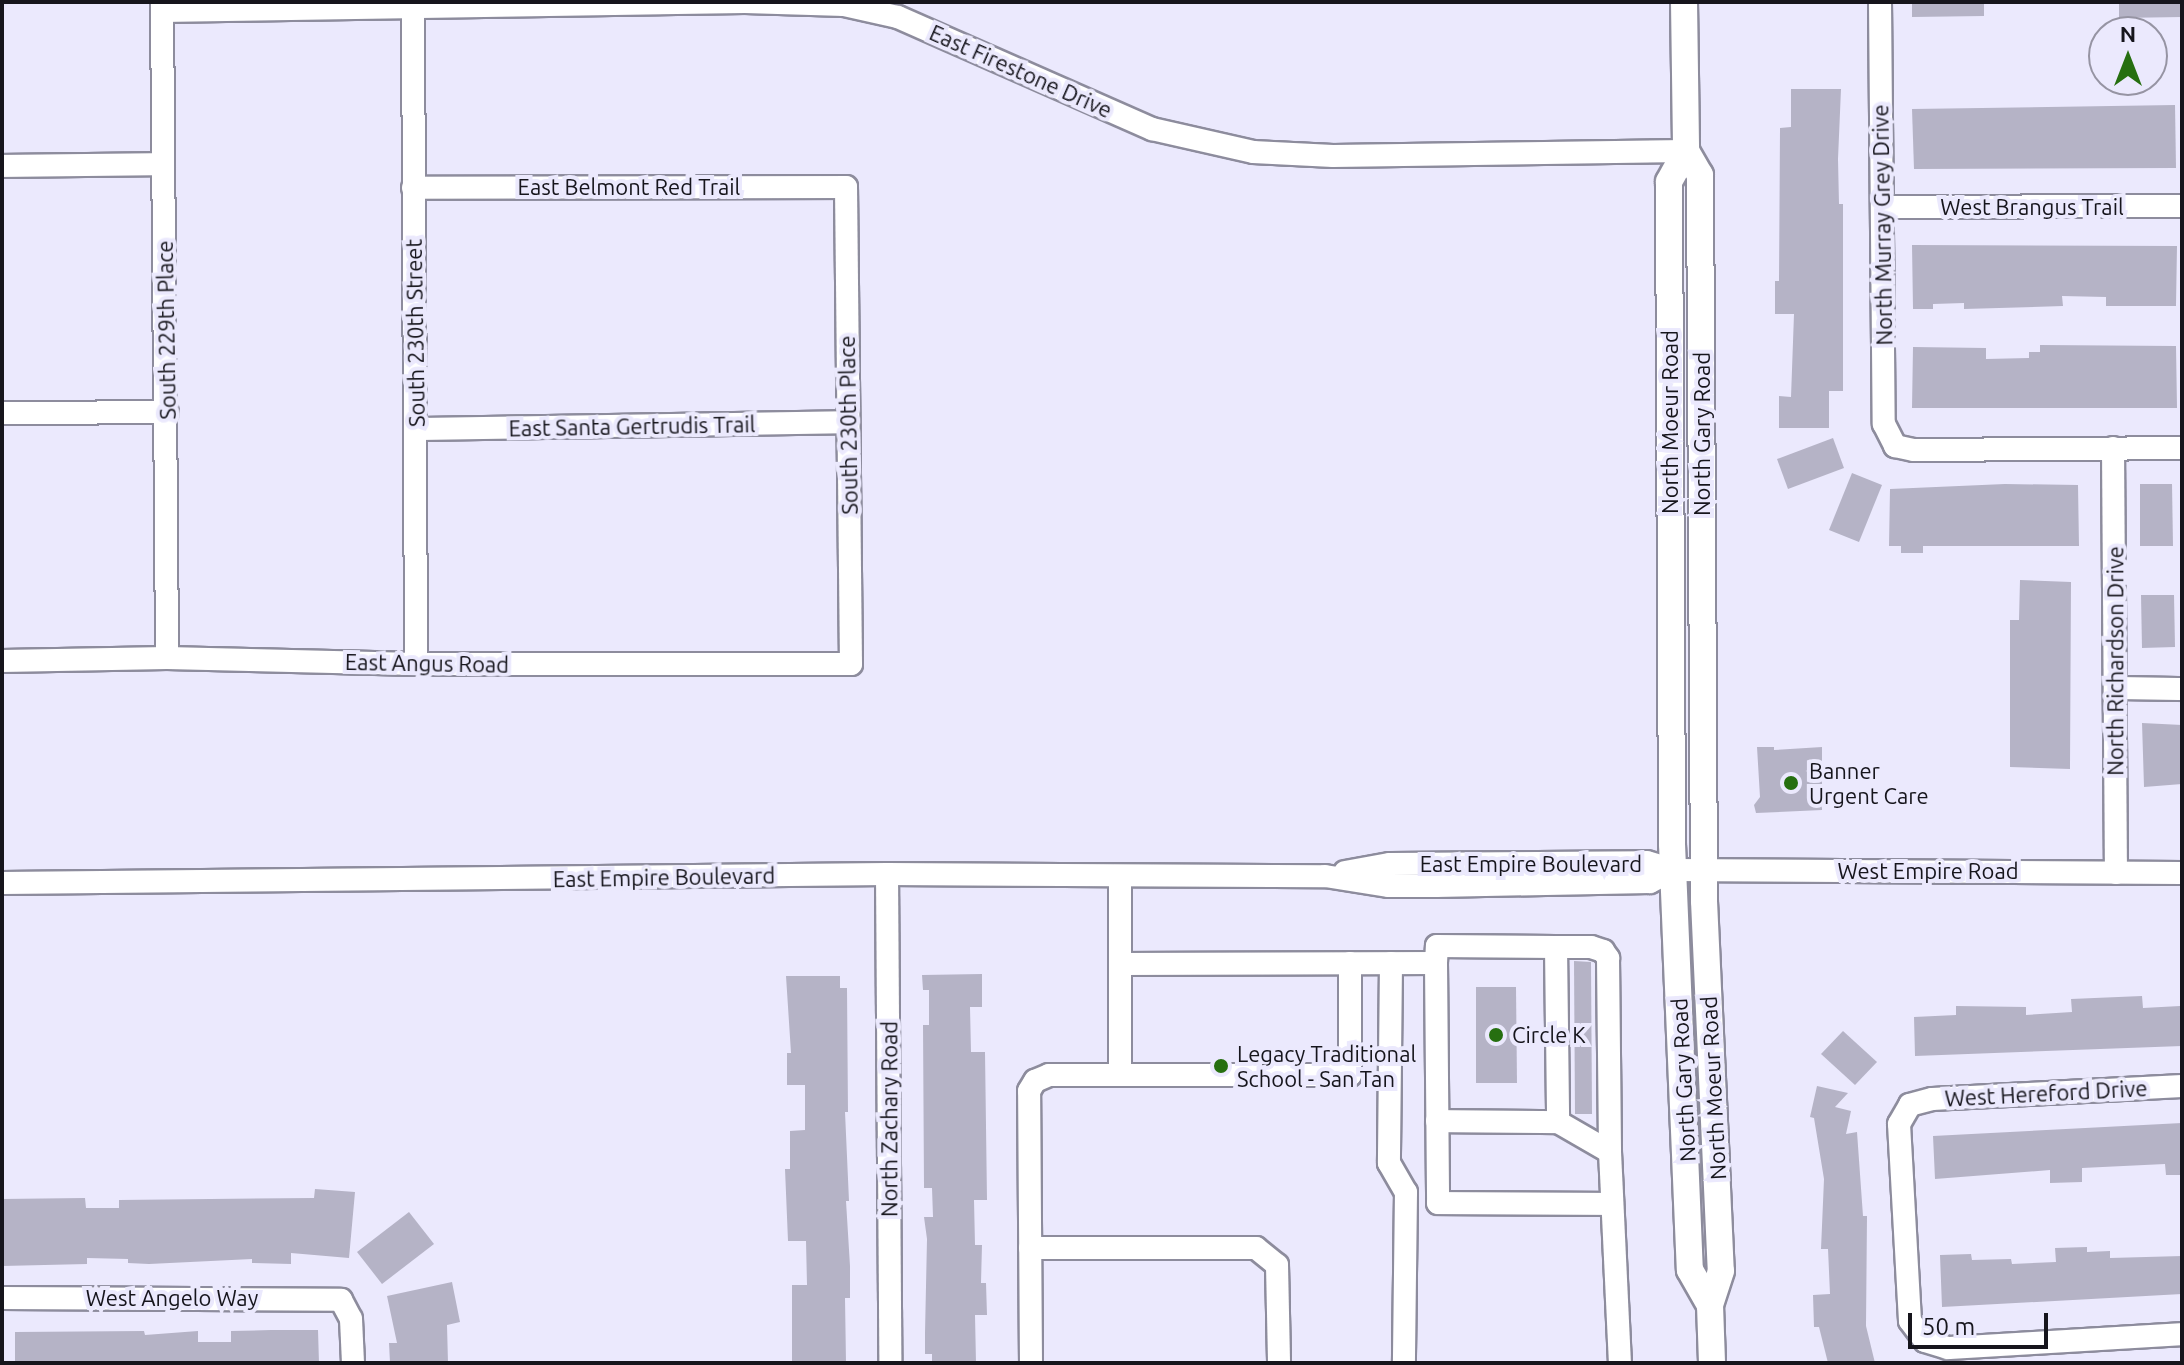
<!DOCTYPE html>
<style>
body{margin:0}
#map{position:relative;width:2184px;height:1365px;overflow:hidden;background:#ebe9fd;font-family:Ubuntu,sans-serif}
div>[style]{position:absolute}
.building>*{inset:0;background:#b5b3c6}
.roads{filter:drop-shadow(2px 0 #8d8c9d) drop-shadow(-2px 0 #8d8c9d) drop-shadow(0 2px #8d8c9d) drop-shadow(0 -2px #8d8c9d)}
.minor>*{height:22px;margin:-11px;padding:0 11px;transform-origin:11px;border-radius:11px;background:#fff}
.major>*{height:26px;margin:-13px;padding:0 13px;transform-origin:13px;border-radius:13px;background:#fff}
.dots>*{width:22px;height:22px;translate:-50% -50%;box-sizing:border-box;border:4px solid #ebe9fd;border-radius:50%}
span{translate:-50% -50%;white-space:nowrap;text-align:center;line-height:1.15;-webkit-text-stroke:8px #ebe9fd;paint-order:stroke}
.street-label{font-size:22px;color:#16151c}
.poi-label{font-size:22px;color:#16151c}
.left{translate:0 -50%;text-align:left}
.frame{position:absolute;inset:0;border:4px solid #16151c;pointer-events:none}
.north{position:absolute;left:2088px;top:16px;width:80px;height:80px;box-sizing:border-box;background:#ebe9fd;border:2px solid #9694a3;border-radius:50%;rotate:0deg;font-size:22px;font-weight:700;line-height:32px;text-align:center;color:#16151c}
.north::after{content:'';display:block;margin:auto;width:28px;height:36px;background:#266f10;clip-path:polygon(50% 0,100% 100%,50% 72%,0 100%)}
.scale{position:absolute;left:1908px;top:1313px;width:140px;height:36px;box-sizing:border-box;border:4px solid #16151c;border-top:0;padding-left:10px;font-size:24px;line-height:28px;white-space:nowrap;color:#16151c;-webkit-text-stroke:6px #ebe9fd;paint-order:stroke}
</style>
<div id="map">
<div class="building">
<i style="clip-path:polygon(1912px 2px,1984px 2px,1984px 16px,1912px 17px)"></i>
<i style="clip-path:polygon(2119px 2px,2182px 2px,2182px 17px,2119px 18px)"></i>
<i style="clip-path:polygon(1791px 89px,1841px 89px,1838px 159px,1839px 204px,1843px 204px,1843px 391px,1829px 391px,1829px 428px,1779px 428px,1779px 396px,1791px 397px,1794px 314px,1775px 314px,1775px 281px,1779px 281px,1780px 128px,1791px 127px)"></i>
<i style="clip-path:polygon(2175px 105px,2176px 168px,1914px 169px,1912px 109px)"></i>
<i style="clip-path:polygon(1912px 245px,2177px 246px,2176px 306px,2106px 306px,2106px 297px,2062px 296px,2063px 306px,1964px 309px,1964px 303px,1933px 304px,1933px 309px,1913px 309px)"></i>
<i style="clip-path:polygon(2040px 345px,2176px 346px,2177px 408px,1912px 408px,1913px 347px,1986px 348px,1986px 359px,2029px 358px,2029px 352px,2040px 352px)"></i>
<i style="clip-path:polygon(1833px 438px,1844px 468px,1788px 489px,1777px 459px)"></i>
<i style="clip-path:polygon(1852px 473px,1882px 485px,1859px 542px,1829px 530px)"></i>
<i style="clip-path:polygon(2005px 484px,2078px 485px,2079px 546px,1923px 546px,1923px 553px,1901px 553px,1901px 546px,1889px 546px,1890px 489px)"></i>
<i style="clip-path:polygon(2140px 484px,2172px 484px,2173px 546px,2140px 546px)"></i>
<i style="clip-path:polygon(2020px 580px,2071px 582px,2070px 769px,2010px 767px,2010px 620px,2019px 620px)"></i>
<i style="clip-path:polygon(2141px 595px,2174px 595px,2175px 647px,2142px 648px)"></i>
<i style="clip-path:polygon(2142px 723px,2182px 725px,2182px 784px,2144px 787px)"></i>
<i style="clip-path:polygon(1757px 747px,1774px 747px,1774px 750px,1822px 747px,1822px 810px,1756px 813px,1754px 805px,1760px 797px)"></i>
<i style="clip-path:polygon(1574px 961px,1591px 962px,1592px 1114px,1575px 1114px)"></i>
<i style="clip-path:polygon(982px 974px,982px 1007px,970px 1007px,971px 1052px,985px 1052px,987px 1200px,974px 1200px,975px 1245px,982px 1245px,981px 1283px,986px 1283px,987px 1315px,975px 1315px,976px 1363px,932px 1363px,932px 1354px,925px 1354px,925px 1333px,927px 1239px,924px 1217px,933px 1217px,932px 1188px,924px 1188px,923px 1025px,929px 1025px,929px 990px,923px 990px,922px 975px)"></i>
<i style="clip-path:polygon(786px 976px,840px 976px,840px 988px,847px 988px,848px 1112px,845px 1112px,849px 1201px,846px 1201px,850px 1266px,850px 1298px,845px 1298px,846px 1363px,792px 1363px,792px 1285px,807px 1285px,806px 1241px,788px 1241px,785px 1169px,790px 1169px,790px 1131px,805px 1130px,805px 1085px,787px 1085px,787px 1053px,791px 1053px)"></i>
<i style="clip-path:polygon(1476px 987px,1516px 987px,1517px 1083px,1476px 1083px)"></i>
<i style="clip-path:polygon(2142px 996px,2143px 1008px,2180px 1006px,2182px 1046px,1915px 1056px,1914px 1017px,1956px 1015px,1956px 1006px,2026px 1007px,2026px 1015px,2072px 1012px,2071px 999px)"></i>
<i style="clip-path:polygon(1843px 1031px,1877px 1062px,1855px 1085px,1821px 1054px)"></i>
<i style="clip-path:polygon(1817px 1086px,1848px 1093px,1835px 1107px,1851px 1111px,1846px 1134px,1857px 1132px,1863px 1216px,1867px 1216px,1866px 1326px,1875px 1363px,1828px 1363px,1819px 1327px,1814px 1327px,1813px 1295px,1830px 1294px,1828px 1249px,1821px 1249px,1824px 1179px,1814px 1118px,1810px 1117px)"></i>
<i style="clip-path:polygon(2182px 1123px,2182px 1175px,2166px 1175px,2165px 1164px,2082px 1168px,2082px 1182px,2050px 1183px,2050px 1170px,1935px 1179px,1933px 1136px)"></i>
<i style="clip-path:polygon(315px 1189px,355px 1192px,349px 1258px,291px 1253px,291px 1264px,252px 1263px,252px 1259px,149px 1264px,128px 1263px,128px 1259px,87px 1258px,87px 1264px,2px 1266px,2px 1199px,85px 1198px,86px 1208px,119px 1208px,119px 1200px,314px 1198px)"></i>
<i style="clip-path:polygon(409px 1212px,434px 1244px,382px 1284px,357px 1252px)"></i>
<i style="clip-path:polygon(2087px 1247px,2087px 1252px,2110px 1251px,2110px 1258px,2182px 1256px,2182px 1294px,1942px 1307px,1940px 1255px,1971px 1254px,1972px 1260px,2011px 1259px,2012px 1264px,2056px 1262px,2055px 1248px)"></i>
<i style="clip-path:polygon(452px 1282px,460px 1322px,447px 1325px,448px 1363px,390px 1363px,389px 1343px,397px 1343px,387px 1296px)"></i>
<i style="clip-path:polygon(271px 1330px,318px 1330px,319px 1363px,15px 1363px,15px 1332px,144px 1331px,145px 1335px,198px 1331px,198px 1342px,231px 1342px,231px 1331px)"></i>
</div>
<div class="roads">
<div class="minor">
<i style="left:162px;top:2px;width:656px;rotate:89.56deg"></i>
<i style="left:413px;top:2px;width:662px;rotate:89.74deg"></i>
<i style="left:1880px;top:2px;width:422px;rotate:89.5deg"></i>
<i style="left:1884px;top:424px;width:25px;rotate:63deg"></i>
<i style="left:1895px;top:446px;width:19px;rotate:12deg"></i>
<i style="left:1914px;top:450px;width:268px;rotate:-0.4deg"></i>
<i style="left:162px;top:11px;width:583px;rotate:-0.88deg"></i>
<i style="left:745px;top:2px;width:99px;rotate:1.7deg"></i>
<i style="left:844px;top:5px;width:55px;rotate:12.5deg"></i>
<i style="left:898px;top:17px;width:278px;rotate:23.8deg"></i>
<i style="left:1152px;top:129px;width:104px;rotate:12.8deg"></i>
<i style="left:1253px;top:152px;width:80px;rotate:2.9deg"></i>
<i style="left:1333px;top:156px;width:353px;rotate:-0.8deg"></i>
<i style="left:2px;top:166px;width:161px;rotate:-0.7deg"></i>
<i style="left:1882px;top:207px;width:300px;rotate:-0.2deg"></i>
<i style="left:2px;top:413px;width:165px;rotate:-0.3deg"></i>
<i style="left:416px;top:429px;width:432px;rotate:-0.9deg"></i>
<i style="left:2113px;top:448px;width:425px;rotate:89.6deg"></i>
<i style="left:2px;top:661px;width:165px;rotate:-1deg"></i>
<i style="left:167px;top:658px;width:249px;rotate:1.4deg"></i>
<i style="left:416px;top:664px;width:435px"></i>
<i style="left:851px;top:664px;width:477px;rotate:-90.6deg"></i>
<i style="left:846px;top:187px;width:433px;rotate:179.9deg"></i>
<i style="left:2115px;top:688px;width:67px;rotate:0.9deg"></i>
<i style="left:1345px;top:872px;width:46px;rotate:-10.1deg"></i>
<i style="left:1390px;top:864px;width:257px;rotate:-0.4deg"></i>
<i style="left:1647px;top:862px;width:27px;rotate:17deg"></i>
<i style="left:1673px;top:870px;width:509px;rotate:0.34deg"></i>
<i style="left:887px;top:874px;width:489px;rotate:89.6deg"></i>
<i style="left:1120px;top:877px;width:198px;rotate:90deg"></i>
<i style="left:2px;top:883px;width:885px;rotate:-0.58deg"></i>
<i style="left:887px;top:874px;width:438px;rotate:0.3deg"></i>
<i style="left:1325px;top:876px;width:65px;rotate:8.9deg"></i>
<i style="left:1389px;top:886px;width:47px"></i>
<i style="left:1436px;top:886px;width:214px;rotate:-1.1deg"></i>
<i style="left:1650px;top:882px;width:26px;rotate:-28deg"></i>
<i style="left:1556px;top:947px;width:35px"></i>
<i style="left:1591px;top:947px;width:13px;rotate:18deg"></i>
<i style="left:1603px;top:951px;width:9px;rotate:54deg"></i>
<i style="left:1608px;top:958px;width:194px;rotate:89.4deg"></i>
<i style="left:1391px;top:963px;width:200px;rotate:90.6deg"></i>
<i style="left:1389px;top:1163px;width:34px;rotate:60deg"></i>
<i style="left:1406px;top:1192px;width:171px;rotate:90.7deg"></i>
<i style="left:1436px;top:963px;width:240px;rotate:89.5deg"></i>
<i style="left:1438px;top:1203px;width:174px;rotate:0.3deg"></i>
<i style="left:1121px;top:964px;width:315px;rotate:-0.2deg"></i>
<i style="left:1436px;top:963px;width:17px;rotate:-87deg"></i>
<i style="left:1437px;top:946px;width:119px;rotate:0.5deg"></i>
<i style="left:1556px;top:947px;width:175px;rotate:89.3deg"></i>
<i style="left:1558px;top:1122px;width:60px;rotate:30deg"></i>
<i style="left:1610px;top:1152px;width:211px;rotate:87.3deg"></i>
<i style="left:2182px;top:1086px;width:250px;rotate:177deg"></i>
<i style="left:1932px;top:1099px;width:23px;rotate:165deg"></i>
<i style="left:1910px;top:1105px;width:22px;rotate:120deg"></i>
<i style="left:1899px;top:1124px;width:197px;rotate:86.8deg"></i>
<i style="left:1910px;top:1321px;width:25px;rotate:53deg"></i>
<i style="left:1925px;top:1341px;width:24px;rotate:17deg"></i>
<i style="left:1948px;top:1348px;width:234px;rotate:-3.4deg"></i>
<i style="left:1437px;top:1121px;width:121px;rotate:0.5deg"></i>
<i style="left:1030px;top:1248px;width:226px"></i>
<i style="left:1256px;top:1248px;width:27px;rotate:39deg"></i>
<i style="left:1277px;top:1265px;width:98px;rotate:88.8deg"></i>
<i style="left:2px;top:1298px;width:339px;rotate:0.3deg"></i>
<i style="left:341px;top:1300px;width:21px;rotate:62deg"></i>
<i style="left:351px;top:1319px;width:44px;rotate:87.4deg"></i>
<i style="left:1031px;top:1363px;width:272px;rotate:-90.4deg"></i>
<i style="left:1029px;top:1091px;width:12px;rotate:-59deg"></i>
<i style="left:1035px;top:1081px;width:15px;rotate:-23deg"></i>
<i style="left:1049px;top:1075px;width:301px"></i>
<i style="left:1350px;top:1075px;width:112px;rotate:-90deg"></i>
</div>
<div class="major">
<i style="left:1684px;top:2px;width:149px;rotate:89.2deg"></i>
<i style="left:1686px;top:151px;width:28px;rotate:60deg"></i>
<i style="left:1700px;top:175px;width:726px;rotate:89.68deg"></i>
<i style="left:1704px;top:901px;width:370px;rotate:87.4deg"></i>
<i style="left:1721px;top:1271px;width:36px;rotate:108deg"></i>
<i style="left:1686px;top:151px;width:35px;rotate:119deg"></i>
<i style="left:1669px;top:182px;width:662px;rotate:89.74deg"></i>
<i style="left:1672px;top:844px;width:426px;rotate:87.6deg"></i>
<i style="left:1690px;top:1270px;width:40px;rotate:60.3deg"></i>
<i style="left:1710px;top:1305px;width:58px;rotate:88deg"></i>
</div>
</div>
<div class="dots">
<i style="left:1791px;top:783px;background:#266f10"></i>
<i style="left:1496px;top:1035px;background:#266f10"></i>
<i style="left:1221px;top:1066px;background:#266f10"></i>
</div>
<div class="street-label">
<span style="left:1021px;top:71px;rotate:24deg">East Firestone Drive</span>
<span style="left:629px;top:187px">East Belmont Red Trail</span>
<span style="left:2032px;top:207px">West Brangus Trail</span>
<span style="left:1882px;top:225px;rotate:-91deg">North Murray Grey Drive</span>
<span style="left:166px;top:330px;rotate:-91deg">South 229th Place</span>
<span style="left:415px;top:333px;rotate:-91deg">South 230th Street</span>
<span style="left:1670px;top:422px;rotate:-90deg">North Moeur Road</span>
<span style="left:848px;top:425px;rotate:-91deg">South 230th Place</span>
<span style="left:632px;top:426px;rotate:-1deg">East Santa Gertrudis Trail</span>
<span style="left:1702px;top:434px;rotate:-90deg">North Gary Road</span>
<span style="left:2115px;top:661px;rotate:-90deg">North Richardson Drive</span>
<span style="left:427px;top:663px;rotate:1deg">East Angus Road</span>
<span style="left:1531px;top:864px">East Empire Boulevard</span>
<span style="left:1928px;top:871px">West Empire Road</span>
<span style="left:664px;top:877px;rotate:-1deg">East Empire Boulevard</span>
<span style="left:1683px;top:1080px;rotate:-93deg">North Gary Road</span>
<span style="left:1713px;top:1088px;rotate:-93deg">North Moeur Road</span>
<span style="left:2046px;top:1093px;rotate:-3deg">West Hereford Drive</span>
<span style="left:889px;top:1119px;rotate:-90deg">North Zachary Road</span>
<span style="left:172px;top:1298px">West Angelo Way</span>
</div>
<div class="poi-label">
<span class="left" style="left:1809px;top:783px">Banner<br>Urgent Care</span>
<span class="left" style="left:1512px;top:1035px">Circle K</span>
<span class="left" style="left:1237px;top:1066px">Legacy Traditional<br>School - San Tan</span>
</div>
<div class="frame"></div>
<div class="north">N</div>
<div class="scale">50 m</div>
</div>
